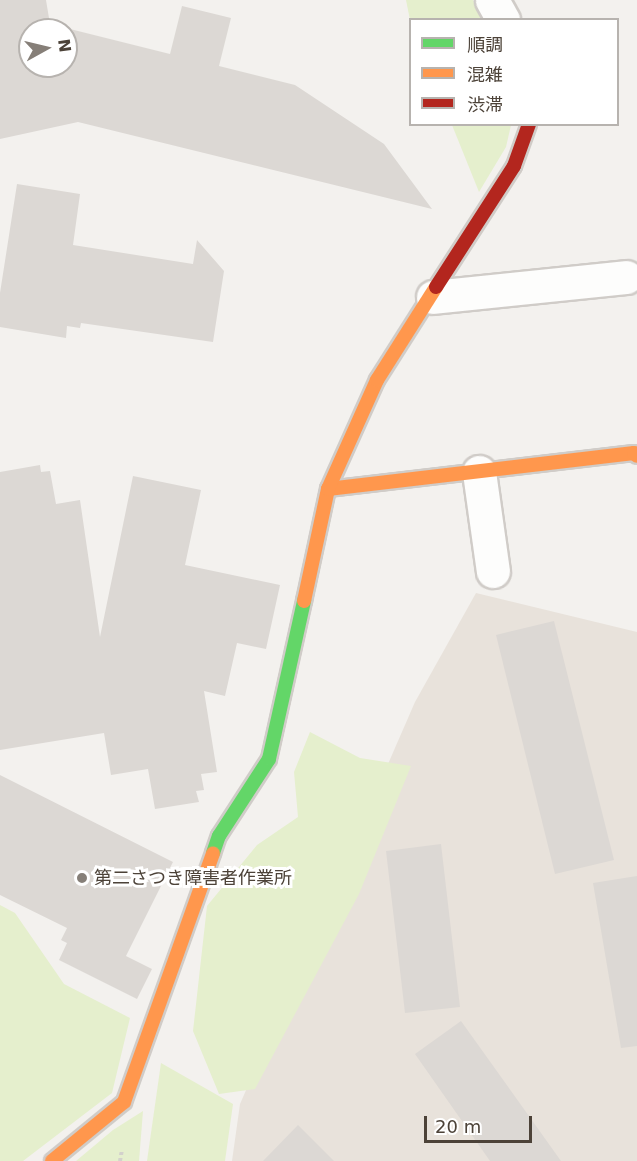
<!DOCTYPE html>
<meta charset="utf-8">
<style>
body{margin:0}
#map{position:relative;width:637px;height:1161px;overflow:hidden;background:#f3f1ee;font-family:"DejaVu Sans","Noto Sans JP",sans-serif}
div>[style]{position:absolute}
.residential>*{inset:0;background:#e8e2db}
.green>*{inset:0;background:#e5efcd}
.building>*{inset:0;background:#dcd8d4}
.path>*{height:4px;margin-top:-2px;transform-origin:0;background:repeating-linear-gradient(90deg,#d3d1cc 0 3px,transparent 0 6px)}
.roads{filter:drop-shadow(2px 0 #d0ccc8) drop-shadow(-2px 0 #d0ccc8) drop-shadow(0 2px #d0ccc8) drop-shadow(0 -2px #d0ccc8)}
.street>*{height:33px;margin:-16.5px;padding:0 16.5px;transform-origin:16.5px;border-radius:16.5px;background:#fdfdfc}
.fast>*{height:14px;margin:-7px;padding:0 7px;transform-origin:7px;border-radius:7px;background:#63d668}
.slow>*{height:14px;margin:-7px;padding:0 7px;transform-origin:7px;border-radius:7px;background:#ff974d}
.jam>*{height:14px;margin:-7px;padding:0 7px;transform-origin:7px;border-radius:7px;background:#b3261e}
.dots>*{width:16px;height:16px;translate:-50% -50%;box-sizing:border-box;border:3px solid #fff;border-radius:50%}
span{translate:-50% -50%;white-space:nowrap;text-align:center;line-height:1.15;-webkit-text-stroke:6px #fff;paint-order:stroke}
.poi-label{font-size:18px;color:#4c4238}
.left{translate:0 -50%;text-align:left}
.legend{position:absolute;left:409px;top:18px;width:210px;height:108px;box-sizing:border-box;background:#fff;border:2px solid #b7b3af;margin:0;padding:8px 10px;list-style:none;font-size:18px;color:#4c4238}
.legend li{display:flex;align-items:center;gap:12px;height:30px}
.legend b{width:30px;border:2px solid #b7b3af}
.north{position:absolute;left:18px;top:18px;width:60px;height:60px;box-sizing:border-box;background:#fff;border:2px solid #b7b3af;border-radius:50%;rotate:82deg;font-size:16px;font-weight:700;line-height:24px;text-align:center;color:#4c4238}
.north::after{content:'';display:block;margin:auto;width:21px;height:27px;background:#867f78;clip-path:polygon(50% 0,100% 100%,50% 72%,0 100%)}
.scale{position:absolute;left:424px;top:1116px;width:108px;height:27px;box-sizing:border-box;border:3px solid #4c4238;border-top:0;padding-left:8px;font-size:18px;line-height:21px;white-space:nowrap;color:#4c4238;-webkit-text-stroke:4px #fff;paint-order:stroke}
</style>
<div id="map">
<div class="residential">
<i style="clip-path:polygon(476px 593px,637px 632px,637px 1161px,232px 1161px,240px 1104px,415px 702px)"></i>
</div>
<div class="green">
<i style="clip-path:polygon(406px 0,473px 0,484px 19px,410px 20px)"></i>
<i style="clip-path:polygon(452px 125px,511px 125px,506px 147px,479px 192px)"></i>
<i style="clip-path:polygon(310px 732px,360px 758px,411px 766px,359px 894px,255px 1089px,219px 1094px,193px 1031px,207px 906px,257px 845px,298px 817px,294px 772px)"></i>
<i style="clip-path:polygon(0 905px,15px 913px,64px 984px,130px 1018px,112px 1093px,23px 1161px,0 1161px)"></i>
<i style="clip-path:polygon(161px 1063px,233px 1104px,225px 1161px,147px 1161px)"></i>
<i style="clip-path:polygon(143px 1111px,139px 1161px,76px 1161px,113px 1130px)"></i>
</div>
<div class="building">
<i style="clip-path:polygon(evenodd,0 0,46px 0,50px 24px,170px 54px,182px 6px,231px 18px,219px 66px,295px 85px,384px 144px,432px 209px,78px 122px,0 139px,0 0,30px 30px,66px 30px,66px 66px,30px 66px,30px 30px)"></i>
<i style="clip-path:polygon(17px 184px,80px 194px,73px 245px,193px 264px,197px 240px,224px 271px,213px 342px,81px 323px,80px 328px,67px 326px,66px 338px,0 327px,0 293px)"></i>
<i style="clip-path:polygon(40px 465px,41px 472px,50px 471px,56px 504px,80px 500px,100px 637px,133px 476px,201px 490px,185px 565px,280px 585px,266px 649px,237px 643px,225px 696px,204px 691px,217px 772px,201px 774px,204px 790px,196px 791px,199px 802px,155px 809px,148px 769px,111px 775px,104px 733px,0 750px,0 472px)"></i>
<i style="clip-path:polygon(554px 621px,614px 860px,555px 874px,496px 635px)"></i>
<i style="clip-path:polygon(0 775px,173px 862px,126px 956px,152px 969px,137px 999px,59px 960px,67px 943px,61px 940px,67px 928px,0 895px)"></i>
<i style="clip-path:polygon(441px 844px,460px 1007px,405px 1013px,386px 851px)"></i>
<i style="clip-path:polygon(637px 876px,637px 1046px,621px 1048px,593px 883px)"></i>
<i style="clip-path:polygon(461px 1021px,561px 1161px,490px 1161px,415px 1054px)"></i>
<i style="clip-path:polygon(298px 1125px,334px 1161px,263px 1161px)"></i>
</div>
<div class="path">
<i style="left:120px;top:1161px;width:11px;rotate:-80deg"></i>
</div>
<div class="roads">
<div class="street">
<i style="left:492px;top:0;width:23px;rotate:61deg"></i>
<i style="left:433px;top:297px;width:194px;rotate:-5.9deg"></i>
<i style="left:479px;top:472px;width:100px;rotate:82deg"></i>
</div>
<div class="fast">
<i style="left:213px;top:853px;width:18px;rotate:-71deg"></i>
<i style="left:219px;top:836px;width:92px;rotate:-57deg"></i>
<i style="left:269px;top:759px;width:162px;rotate:-77.5deg"></i>
</div>
<div class="slow">
<i style="left:328px;top:489px;width:308px;rotate:-6.7deg"></i>
<i style="left:634px;top:453px;width:4px;rotate:45deg"></i>
<i style="left:304px;top:601px;width:115px;rotate:-77.9deg"></i>
<i style="left:328px;top:489px;width:120px;rotate:-65.8deg"></i>
<i style="left:377px;top:380px;width:110px;rotate:-57.6deg"></i>
<i style="left:52px;top:1161px;width:93px;rotate:-39.3deg"></i>
<i style="left:124px;top:1102px;width:264px;rotate:-70.3deg"></i>
</div>
<div class="jam">
<i style="left:436px;top:287px;width:144px;rotate:-57.2deg"></i>
<i style="left:514px;top:166px;width:45px;rotate:-70.3deg"></i>
</div>
</div>
<div class="dots">
<i style="left:82px;top:878px;background:#867f78"></i>
</div>
<div class="poi-label">
<span class="left" style="left:94px;top:878px">第二さつき障害者作業所</span>
</div>
<ul class="legend">
<li><b style="height:8px;background:#63d668"></b>順調</li>
<li><b style="height:8px;background:#ff974d"></b>混雑</li>
<li><b style="height:8px;background:#b3261e"></b>渋滞</li>
</ul>
<div class="north">N</div>
<div class="scale">20 m</div>
</div>
